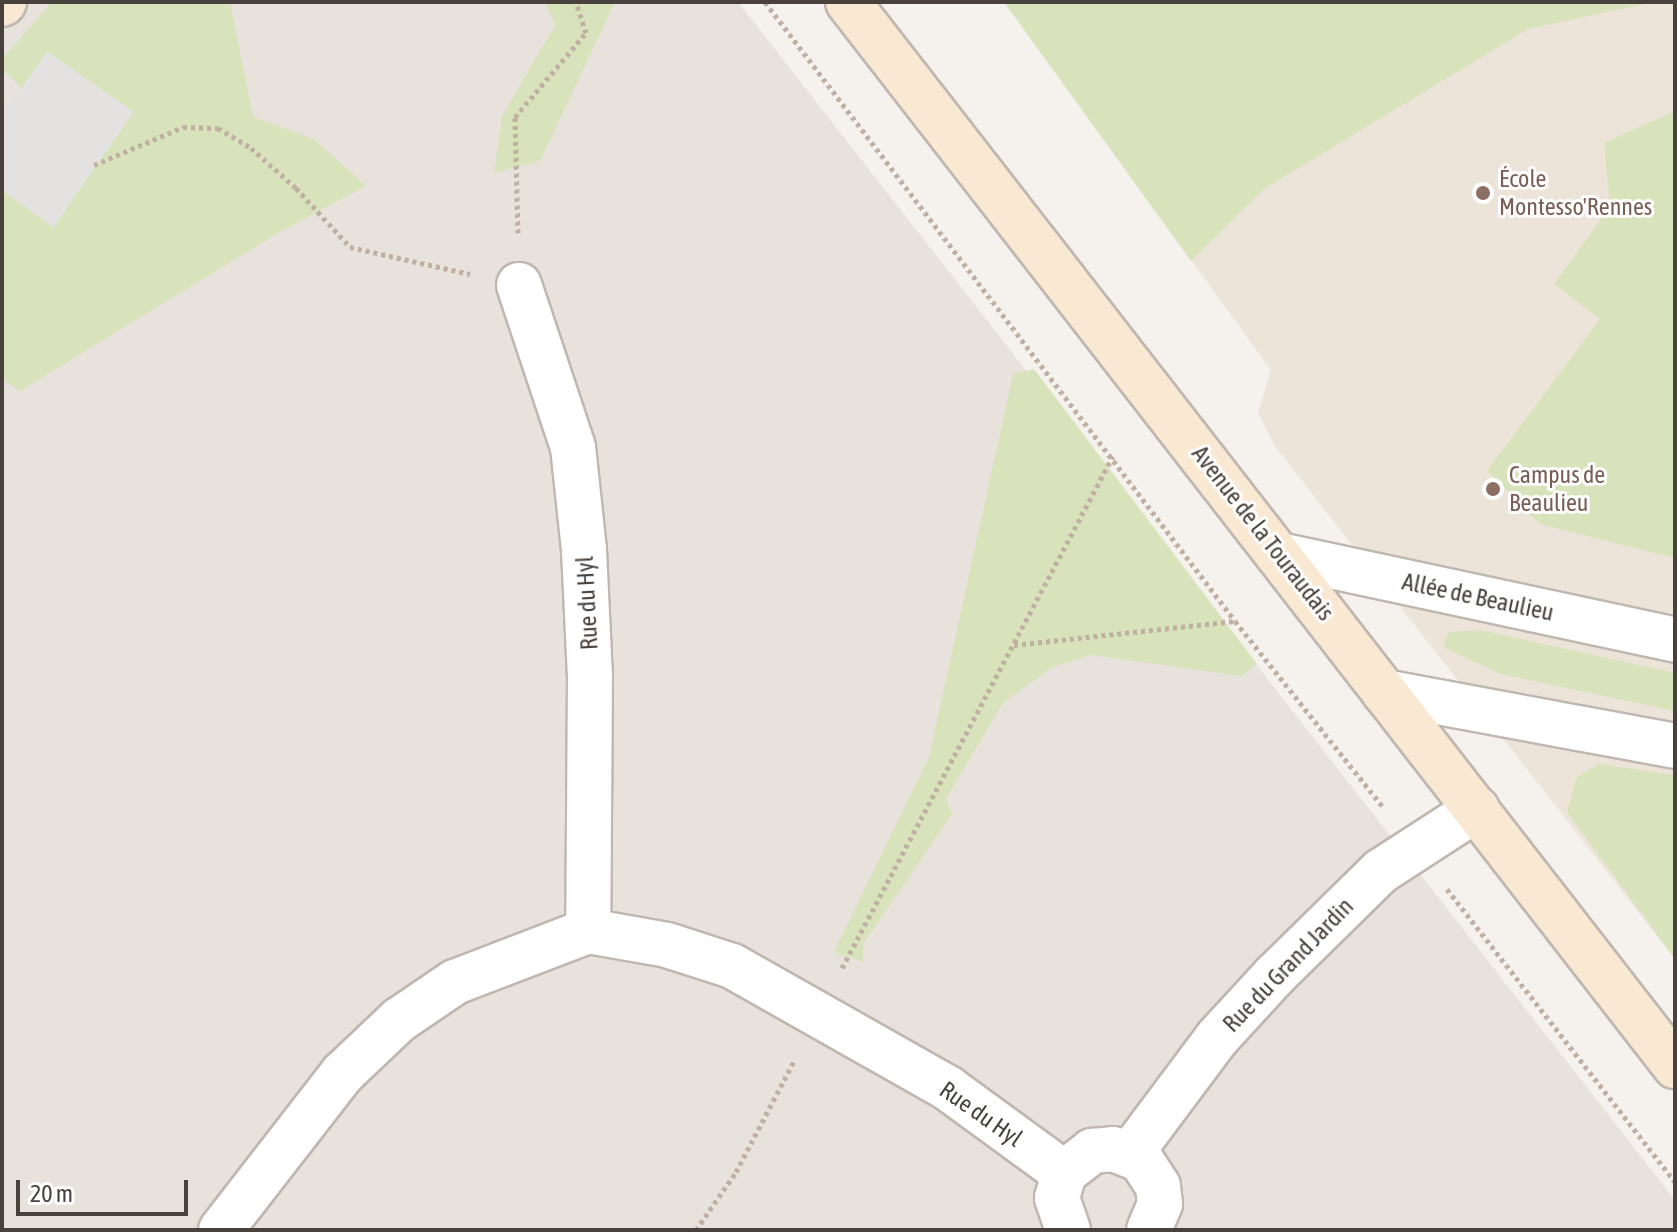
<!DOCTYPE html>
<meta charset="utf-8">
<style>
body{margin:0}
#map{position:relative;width:1677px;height:1232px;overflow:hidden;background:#f5f1ed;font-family:"Asap Condensed",sans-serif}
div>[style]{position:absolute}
.residential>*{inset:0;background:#e8e2dc}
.education>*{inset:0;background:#ece3d9}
.green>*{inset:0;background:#d9e3bb}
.parking>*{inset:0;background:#e4e2e0}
.path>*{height:5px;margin-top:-2.5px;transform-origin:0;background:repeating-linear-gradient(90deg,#bfb0a3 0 4px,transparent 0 8px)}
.roads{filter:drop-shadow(2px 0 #bfb7b0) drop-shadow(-2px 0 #bfb7b0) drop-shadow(0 2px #bfb7b0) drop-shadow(0 -2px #bfb7b0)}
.minor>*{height:44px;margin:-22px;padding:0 22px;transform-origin:22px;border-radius:22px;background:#fff}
.tertiary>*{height:44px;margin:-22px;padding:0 22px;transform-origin:22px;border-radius:22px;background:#fff}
.secondary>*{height:44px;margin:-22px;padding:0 22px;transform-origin:22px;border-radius:22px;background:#f9e9d3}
.dots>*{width:22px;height:22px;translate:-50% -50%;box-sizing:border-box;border:4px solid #fff;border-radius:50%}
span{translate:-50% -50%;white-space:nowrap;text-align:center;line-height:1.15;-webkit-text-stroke:6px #fff;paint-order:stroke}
.education-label{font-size:24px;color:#785e54}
.left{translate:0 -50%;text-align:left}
.street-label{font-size:24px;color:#49413b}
.frame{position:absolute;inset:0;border:4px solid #49413b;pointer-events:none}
.scale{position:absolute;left:16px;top:1180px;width:172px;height:36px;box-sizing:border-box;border:4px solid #49413b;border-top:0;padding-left:10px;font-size:24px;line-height:28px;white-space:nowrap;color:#49413b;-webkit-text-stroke:6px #fff;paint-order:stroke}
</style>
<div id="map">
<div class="residential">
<i style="clip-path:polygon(2px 2px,738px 2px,1675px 1200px,1675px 1230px,2px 1230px)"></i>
</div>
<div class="education">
<i style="clip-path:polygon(1004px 2px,1675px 2px,1675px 959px,1275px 446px,1258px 413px,1271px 370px)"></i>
</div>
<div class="green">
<i style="clip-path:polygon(52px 2px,230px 2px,253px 117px,315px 140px,366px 186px,278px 233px,20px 391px,2px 379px,2px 190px,54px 227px,133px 112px,48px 52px,22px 89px,2px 68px,2px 59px)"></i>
<i style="clip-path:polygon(545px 2px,615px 2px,540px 161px,494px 173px,502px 116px,555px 25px)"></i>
<i style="clip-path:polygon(1004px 2px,1654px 2px,1528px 29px,1264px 189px,1191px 261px)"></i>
<i style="clip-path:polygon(1675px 111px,1675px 558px,1540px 524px,1487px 471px,1600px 319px,1554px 284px,1610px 207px,1604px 143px)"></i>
<i style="clip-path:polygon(1034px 369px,1257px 664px,1241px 676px,1091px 655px,1051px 668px,1003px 703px,946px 799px,952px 814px,863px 944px,863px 962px,834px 952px,929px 757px,1013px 374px)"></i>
<i style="clip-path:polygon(1480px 630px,1675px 673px,1675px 711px,1501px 674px,1443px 647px,1449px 632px)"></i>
<i style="clip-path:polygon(1599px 764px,1675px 775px,1675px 959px,1567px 812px,1577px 777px)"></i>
</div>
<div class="parking">
<i style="clip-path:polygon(47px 52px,134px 112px,53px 227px,2px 190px,2px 115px)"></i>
</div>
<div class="path">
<i style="left:765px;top:2px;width:777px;rotate:52.79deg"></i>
<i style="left:1235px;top:621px;width:239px;rotate:51.5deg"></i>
<i style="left:94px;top:165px;width:97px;rotate:-23.1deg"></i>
<i style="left:183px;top:127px;width:35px;rotate:2deg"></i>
<i style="left:218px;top:128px;width:39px;rotate:31deg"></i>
<i style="left:251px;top:148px;width:60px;rotate:41.6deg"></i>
<i style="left:296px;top:188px;width:80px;rotate:47.5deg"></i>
<i style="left:350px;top:247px;width:123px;rotate:12.7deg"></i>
<i style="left:518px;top:233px;width:116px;rotate:-91.5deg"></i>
<i style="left:515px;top:117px;width:110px;rotate:-49.8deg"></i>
<i style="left:586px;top:33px;width:33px;rotate:-108deg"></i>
<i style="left:1014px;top:645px;width:222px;rotate:-6.2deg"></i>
<i style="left:1447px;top:889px;width:371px;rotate:52.1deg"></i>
<i style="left:842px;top:968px;width:579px;rotate:-62.11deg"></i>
<i style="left:696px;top:1230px;width:70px;rotate:-55.4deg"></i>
<i style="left:736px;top:1172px;width:127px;rotate:-62.4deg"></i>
</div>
<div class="roads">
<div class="minor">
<i style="left:519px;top:285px;width:171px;rotate:71.6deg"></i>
<i style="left:573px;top:447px;width:104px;rotate:83.9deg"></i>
<i style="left:584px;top:550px;width:126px;rotate:87.3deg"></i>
<i style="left:590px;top:676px;width:255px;rotate:90.4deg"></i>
<i style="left:1131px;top:1153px;width:144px;rotate:-53.2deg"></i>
<i style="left:1217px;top:1038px;width:86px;rotate:-47.4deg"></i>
<i style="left:1275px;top:975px;width:148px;rotate:-44.5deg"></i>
<i style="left:1381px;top:871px;width:114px;rotate:-32.9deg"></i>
<i style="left:221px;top:1230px;width:197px;rotate:-52.2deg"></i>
<i style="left:342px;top:1074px;width:79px;rotate:-43.5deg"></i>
<i style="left:399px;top:1020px;width:68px;rotate:-34.2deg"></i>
<i style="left:455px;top:982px;width:142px;rotate:-21deg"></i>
<i style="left:588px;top:931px;width:80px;rotate:10deg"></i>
<i style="left:667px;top:945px;width:68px;rotate:17.9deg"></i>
<i style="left:732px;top:966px;width:249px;rotate:29.5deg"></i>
<i style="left:949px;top:1089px;width:142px;rotate:36.1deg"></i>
<i style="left:1068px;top:1230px;width:34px;rotate:-109deg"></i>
<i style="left:1057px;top:1198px;width:26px;rotate:-74deg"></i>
<i style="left:1064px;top:1173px;width:36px;rotate:-38deg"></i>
<i style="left:1092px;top:1151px;width:21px;rotate:-5deg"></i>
<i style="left:1113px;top:1149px;width:30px;rotate:21deg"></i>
<i style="left:1141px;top:1160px;width:31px;rotate:57deg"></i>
<i style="left:1158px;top:1186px;width:18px;rotate:84deg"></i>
<i style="left:1160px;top:1204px;width:28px;rotate:113deg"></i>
</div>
<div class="tertiary">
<i style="left:1280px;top:555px;width:404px;rotate:12.1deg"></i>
<i style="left:1384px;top:692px;width:296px;rotate:10.5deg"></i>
</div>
<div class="secondary">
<i style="left:848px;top:2px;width:1348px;rotate:52.14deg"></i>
<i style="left:2px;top:4px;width:3px;rotate:-45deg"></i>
</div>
</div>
<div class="dots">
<i style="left:1483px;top:193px;background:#8d6e63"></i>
<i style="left:1493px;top:489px;background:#8d6e63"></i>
</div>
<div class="education-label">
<span class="left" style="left:1499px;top:193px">École<br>Montesso'Rennes</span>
<span class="left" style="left:1509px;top:489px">Campus de<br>Beaulieu</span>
</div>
<div class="street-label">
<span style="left:1263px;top:533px;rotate:52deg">Avenue de la Touraudais</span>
<span style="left:1478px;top:597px;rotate:12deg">Allée de Beaulieu</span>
<span style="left:587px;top:603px;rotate:-93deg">Rue du Hyl</span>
<span style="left:1288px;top:965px;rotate:-46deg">Rue du Grand Jardin</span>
<span style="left:981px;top:1114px;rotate:35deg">Rue du Hyl</span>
</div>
<div class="frame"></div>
<div class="scale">20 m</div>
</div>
